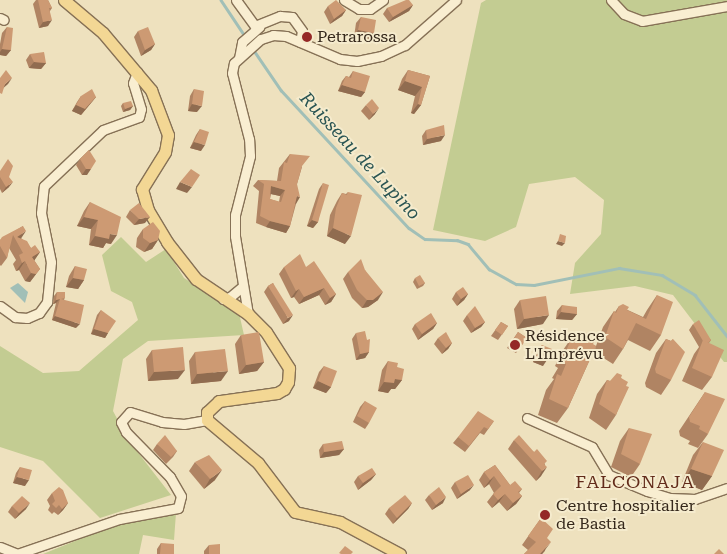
<!DOCTYPE html>
<meta charset="utf-8">
<style>
body{margin:0}
#map{position:relative;width:727px;height:554px;overflow:hidden;background:#eee1be;font-family:"Roboto Serif",serif}
div>[style]{position:absolute}
.green>*{inset:0;background:#c3cc92}
.water>*{inset:0;background:#a1bfb7}
.stream>*{height:2.5px;margin:-1.25px;padding:0 1.25px;transform-origin:1.25px;border-radius:1.25px;background:#a1bfb7}
.roads{filter:drop-shadow(1px 0 #867156) drop-shadow(-1px 0 #867156) drop-shadow(0 1px #867156) drop-shadow(0 -1px #867156)}
.minor>*{height:9px;margin:-4.5px;padding:0 4.5px;transform-origin:4.5px;border-radius:4.5px;background:#f9eed1}
.major>*{height:11px;margin:-5.5px;padding:0 5.5px;transform-origin:5.5px;border-radius:5.5px;background:#f3d794}
.wall>*{inset:0;background:#b08463}
.shaded-wall>*{inset:0;background:#906c50}
.building>*{inset:0;background:#cd9a73}
.dots>*{width:14px;height:14px;translate:-50% -50%;box-sizing:border-box;border:2px solid #f5ebcd;border-radius:50%}
span{translate:-50% -50%;white-space:nowrap;text-align:center;line-height:1.15;-webkit-text-stroke:4px #f5ebcd;paint-order:stroke}
.poi-label{font-size:16px;color:#35281b}
.left{translate:0 -50%;text-align:left}
.water-label{font-size:18px;color:#2a5553;font-style:italic}
.neighbourhood-label{font-size:18px;color:#622b1a;letter-spacing:1px}
</style>
<div id="map">
<div class="green">
<i style="clip-path:polygon(486px 0,727px 0,727px 362px,724px 362px,673px 295px,635px 286px,570px 294px,575px 263px,601px 234px,604px 200px,575px 177px,529px 184px,516px 227px,485px 241px,433px 230px,481px 3px)"></i>
<i style="clip-path:polygon(121px 237px,146px 262px,166px 249px,184px 278px,239px 313px,244px 335px,148px 341px,123px 359px,113px 411px,129px 441px,171px 495px,100px 518px,43px 461px,0 447px,0 346px,43px 373px,79px 371px,138px 320px,132px 302px,111px 291px,102px 255px)"></i>
<i style="clip-path:polygon(176px 513px,174px 540px,143px 535px,139px 554px,43px 554px,112px 526px)"></i>
</div>
<div class="water">
<i style="clip-path:polygon(18px 283px,28px 292px,25px 303px,10px 288px)"></i>
</div>
<div class="stream">
<i style="left:221px;top:0;width:43px;rotate:56.3deg"></i>
<i style="left:253px;top:49px;width:50px;rotate:55.7deg"></i>
<i style="left:281px;top:90px;width:188px;rotate:47.2deg"></i>
<i style="left:409px;top:228px;width:19px;rotate:35deg"></i>
<i style="left:425px;top:239px;width:32px;rotate:2deg"></i>
<i style="left:457px;top:240px;width:12px;rotate:20deg"></i>
<i style="left:468px;top:244px;width:33px;rotate:50deg"></i>
<i style="left:489px;top:269px;width:31px;rotate:29deg"></i>
<i style="left:516px;top:284px;width:18px;rotate:3deg"></i>
<i style="left:534px;top:285px;width:87px;rotate:-11.3deg"></i>
<i style="left:619px;top:268px;width:44px;rotate:9.2deg"></i>
<i style="left:662px;top:275px;width:39px;rotate:31deg"></i>
<i style="left:695px;top:295px;width:52px;rotate:52deg"></i>
</div>
<div class="roads">
<div class="minor">
<i style="left:236px;top:0;width:32px;rotate:54deg"></i>
<i style="left:255px;top:26px;width:27px;rotate:-22deg"></i>
<i style="left:280px;top:16px;width:12px;rotate:5deg"></i>
<i style="left:292px;top:17px;width:17px;rotate:54deg"></i>
<i style="left:302px;top:31px;width:11px;rotate:100deg"></i>
<i style="left:344px;top:0;width:17px;rotate:31deg"></i>
<i style="left:359px;top:9px;width:11px"></i>
<i style="left:370px;top:9px;width:16px;rotate:-35deg"></i>
<i style="left:611px;top:0;width:19px;rotate:47deg"></i>
<i style="left:624px;top:14px;width:19px;rotate:21deg"></i>
<i style="left:642px;top:21px;width:86px;rotate:-10deg"></i>
<i style="left:0;top:18px;width:4px;rotate:27deg"></i>
<i style="left:239px;top:58px;width:16px;rotate:-79deg"></i>
<i style="left:242px;top:42px;width:23px;rotate:-41deg"></i>
<i style="left:223px;top:299px;width:7px;rotate:-16deg"></i>
<i style="left:230px;top:297px;width:16px;rotate:-40deg"></i>
<i style="left:0;top:306px;width:19px;rotate:36deg"></i>
<i style="left:15px;top:317px;width:12px;rotate:5deg"></i>
<i style="left:27px;top:318px;width:13px;rotate:-23deg"></i>
<i style="left:39px;top:313px;width:14px;rotate:-54deg"></i>
<i style="left:47px;top:302px;width:40px;rotate:-84.3deg"></i>
<i style="left:51px;top:262px;width:50px;rotate:-101.5deg"></i>
<i style="left:41px;top:213px;width:27px;rotate:-84deg"></i>
<i style="left:44px;top:186px;width:81px;rotate:-43.5deg"></i>
<i style="left:103px;top:130px;width:38px;rotate:-20deg"></i>
<i style="left:139px;top:117px;width:8px;rotate:-76deg"></i>
<i style="left:141px;top:109px;width:27px;rotate:-107deg"></i>
<i style="left:133px;top:83px;width:12px;rotate:-70deg"></i>
<i style="left:248px;top:314px;width:79px;rotate:-99.5deg"></i>
<i style="left:235px;top:236px;width:21px;rotate:-90deg"></i>
<i style="left:235px;top:215px;width:61px;rotate:-75.7deg"></i>
<i style="left:250px;top:156px;width:17px;rotate:-93deg"></i>
<i style="left:249px;top:139px;width:68px;rotate:-104.4deg"></i>
<i style="left:232px;top:73px;width:10px;rotate:-79deg"></i>
<i style="left:234px;top:63px;width:36px;rotate:-42deg"></i>
<i style="left:261px;top:39px;width:13px;rotate:-18deg"></i>
<i style="left:273px;top:35px;width:13px;rotate:4deg"></i>
<i style="left:286px;top:36px;width:59px;rotate:23.1deg"></i>
<i style="left:340px;top:59px;width:17px;rotate:7deg"></i>
<i style="left:357px;top:61px;width:25px;rotate:-12deg"></i>
<i style="left:381px;top:56px;width:26px;rotate:-25deg"></i>
<i style="left:405px;top:45px;width:68px;rotate:-41.4deg"></i>
<i style="left:527px;top:418px;width:71px;rotate:24deg"></i>
<i style="left:592px;top:447px;width:33px;rotate:59deg"></i>
<i style="left:609px;top:475px;width:41px;rotate:22.8deg"></i>
<i style="left:647px;top:491px;width:24px;rotate:17deg"></i>
<i style="left:670px;top:498px;width:25px;rotate:2deg"></i>
<i style="left:695px;top:499px;width:34px;rotate:-19deg"></i>
<i style="left:0;top:547px;width:18px;rotate:22deg"></i>
<i style="left:17px;top:554px;width:108px;rotate:-18.9deg"></i>
<i style="left:119px;top:519px;width:60px;rotate:-10.6deg"></i>
<i style="left:178px;top:508px;width:12px;rotate:-76deg"></i>
<i style="left:181px;top:496px;width:22px;rotate:-120deg"></i>
<i style="left:170px;top:477px;width:63px;rotate:-134.4deg"></i>
<i style="left:126px;top:432px;width:11px;rotate:-117deg"></i>
<i style="left:121px;top:422px;width:13px;rotate:-48deg"></i>
<i style="left:130px;top:412px;width:34px;rotate:17deg"></i>
<i style="left:162px;top:422px;width:22px;rotate:5deg"></i>
<i style="left:184px;top:424px;width:23px;rotate:-10deg"></i>
</div>
<div class="major">
<i style="left:64px;top:0;width:51px;rotate:40.2deg"></i>
<i style="left:103px;top:33px;width:75px;rotate:49.9deg"></i>
<i style="left:151px;top:90px;width:48px;rotate:69.3deg"></i>
<i style="left:168px;top:135px;width:17px;rotate:100deg"></i>
<i style="left:165px;top:152px;width:44px;rotate:121.9deg"></i>
<i style="left:142px;top:189px;width:22px;rotate:74deg"></i>
<i style="left:148px;top:210px;width:37px;rotate:59deg"></i>
<i style="left:167px;top:242px;width:47px;rotate:51.9deg"></i>
<i style="left:196px;top:279px;width:63px;rotate:33.9deg"></i>
<i style="left:248px;top:314px;width:25px;rotate:45deg"></i>
<i style="left:266px;top:332px;width:43px;rotate:57.4deg"></i>
<i style="left:289px;top:368px;width:14px;rotate:94deg"></i>
<i style="left:288px;top:382px;width:8px;rotate:120deg"></i>
<i style="left:284px;top:389px;width:8px;rotate:150deg"></i>
<i style="left:277px;top:393px;width:59px;rotate:172.1deg"></i>
<i style="left:219px;top:401px;width:16px;rotate:137deg"></i>
<i style="left:207px;top:412px;width:8px;rotate:90deg"></i>
<i style="left:207px;top:420px;width:67px;rotate:40.1deg"></i>
<i style="left:258px;top:463px;width:61px;rotate:52.9deg"></i>
<i style="left:295px;top:512px;width:46px;rotate:12.5deg"></i>
<i style="left:340px;top:522px;width:68px;rotate:28.1deg"></i>
</div>
</div>
<div class="wall">
<i style="clip-path:polygon(36px 0,48px 0,52px 8px,50px 11px,48px 26px,39px 28px,33px 4px)"></i>
<i style="clip-path:polygon(413px 5px,409px 11px,389px 22px,383px 14px,387px 8px)"></i>
<i style="clip-path:polygon(328px 6px,346px 10px,342px 16px,330px 24px,324px 12px)"></i>
<i style="clip-path:polygon(361px 17px,374px 33px,369px 40px,354px 37px,356px 23px)"></i>
<i style="clip-path:polygon(7px 27px,11px 50px,6px 56px,0 55px,0 44px,2px 33px)"></i>
<i style="clip-path:polygon(138px 31px,155px 44px,151px 50px,141px 56px,134px 37px)"></i>
<i style="clip-path:polygon(30px 54px,46px 63px,41px 69px,29px 68px,26px 60px)"></i>
<i style="clip-path:polygon(408px 70px,430px 76px,421px 105px,414px 114px,411px 113px,415px 96px,398px 90px,402px 79px)"></i>
<i style="clip-path:polygon(353px 71px,365px 92px,361px 97px,338px 91px,342px 81px,346px 76px,349px 77px)"></i>
<i style="clip-path:polygon(194px 89px,197px 112px,188px 111px,190px 96px)"></i>
<i style="clip-path:polygon(81px 96px,96px 97px,81px 115px,72px 111px,77px 102px)"></i>
<i style="clip-path:polygon(123px 103px,133px 106px,130px 110px,123px 112px,121px 106px)"></i>
<i style="clip-path:polygon(366px 105px,375px 114px,369px 120px,361px 111px)"></i>
<i style="clip-path:polygon(200px 129px,201px 151px,190px 148px,196px 135px)"></i>
<i style="clip-path:polygon(426px 130px,441px 141px,423px 145px,422px 136px)"></i>
<i style="clip-path:polygon(89px 150px,87px 175px,82px 175px,76px 165px,80px 159px)"></i>
<i style="clip-path:polygon(evenodd,290px 154px,302px 167px,297px 184px,296px 204px,290px 226px,286px 233px,266px 227px,256px 223px,259px 191px,253px 186px,258px 180px,277px 181px,279px 168px,290px 154px,271px 194px,280px 196px,279px 202px,270px 199px,271px 194px)"></i>
<i style="clip-path:polygon(0 171px,9px 177px,9px 187px,2px 193px,0 189px)"></i>
<i style="clip-path:polygon(323px 183px,318px 222px,313px 228px,307px 226px,319px 189px)"></i>
<i style="clip-path:polygon(348px 192px,345px 244px,327px 236px,330px 215px,337px 201px,342px 193px,346px 194px)"></i>
<i style="clip-path:polygon(90px 202px,111px 244px,106px 243px,103px 248px,89px 245px,91px 229px,77px 226px,84px 211px)"></i>
<i style="clip-path:polygon(130px 210px,145px 223px,134px 225px,126px 217px)"></i>
<i style="clip-path:polygon(23px 226px,21px 238px,31px 248px,40px 252px,34px 260px,40px 269px,30px 282px,25px 281px,19px 270px,16px 271px,13px 264px,16px 260px,9px 248px,7px 258px,1px 266px,0 265px,0 240px)"></i>
<i style="clip-path:polygon(143px 229px,158px 240px,152px 249px,144px 252px,136px 247px,137px 238px)"></i>
<i style="clip-path:polygon(75px 266px,84px 280px,78px 289px,66px 287px,69px 276px)"></i>
<i style="clip-path:polygon(284px 267px,306px 267px,336px 294px,331px 302px,325px 305px,319px 295px,299px 304px,294px 297px,291px 298px,279px 274px)"></i>
<i style="clip-path:polygon(365px 270px,378px 300px,368px 307px,362px 308px,352px 298px,343px 279px,348px 272px)"></i>
<i style="clip-path:polygon(415px 278px,425px 283px,423px 286px,417px 289px,413px 282px)"></i>
<i style="clip-path:polygon(273px 283px,289px 321px,283px 324px,264px 292px,268px 286px)"></i>
<i style="clip-path:polygon(57px 292px,65px 298px,64px 299px,76px 328px,52px 320px,56px 303px,53px 304px,54px 296px)"></i>
<i style="clip-path:polygon(456px 292px,468px 294px,464px 300px,457px 306px,452px 299px)"></i>
<i style="clip-path:polygon(657px 295px,661px 335px,650px 351px,628px 340px,623px 349px,613px 364px,594px 352px,596px 346px,568px 408px,557px 423px,538px 415px,546px 390px,554px 379px,552px 378px,558px 368px,555px 366px,561px 353px,572px 337px,596px 346px,603px 327px,614px 311px,615px 312px,619px 306px,643px 317px,647px 310px)"></i>
<i style="clip-path:polygon(520px 300px,543px 324px,517px 329px,514px 309px)"></i>
<i style="clip-path:polygon(562px 305px,577px 314px,572px 320px,556px 319px,557px 311px)"></i>
<i style="clip-path:polygon(101px 310px,108px 333px,105px 338px,91px 334px,97px 315px)"></i>
<i style="clip-path:polygon(467px 315px,485px 322px,481px 327px,471px 333px,463px 321px)"></i>
<i style="clip-path:polygon(501px 322px,508px 326px,498px 340px,491px 336px)"></i>
<i style="clip-path:polygon(437px 323px,433px 329px,418px 340px,412px 329px,415px 324px)"></i>
<i style="clip-path:polygon(693px 324px,711px 340px,709px 343px,712px 377px,702px 390px,682px 381px,694px 354px,699px 347px,689px 330px)"></i>
<i style="clip-path:polygon(518px 332px,527px 338px,516px 353px,507px 348px)"></i>
<i style="clip-path:polygon(356px 333px,369px 352px,365px 358px,356px 360px,352px 339px)"></i>
<i style="clip-path:polygon(241px 335px,264px 362px,257px 371px,239px 374px,235px 344px)"></i>
<i style="clip-path:polygon(438px 338px,452px 343px,448px 349px,442px 354px,434px 344px)"></i>
<i style="clip-path:polygon(666px 339px,671px 341px,673px 339px,671px 380px,661px 395px,646px 387px,645px 383px,656px 353px)"></i>
<i style="clip-path:polygon(542px 345px,543px 366px,533px 362px,538px 351px)"></i>
<i style="clip-path:polygon(152px 350px,178px 379px,148px 381px,146px 359px)"></i>
<i style="clip-path:polygon(195px 352px,221px 381px,191px 384px,189px 361px)"></i>
<i style="clip-path:polygon(388px 361px,397px 367px,402px 380px,395px 389px,391px 389px,388px 393px,378px 391px,382px 370px)"></i>
<i style="clip-path:polygon(324px 366px,331px 387px,326px 393px,313px 388px,319px 372px)"></i>
<i style="clip-path:polygon(621px 378px,626px 386px,616px 415px,606px 430px,589px 418px,597px 394px,607px 380px,610px 381px)"></i>
<i style="clip-path:polygon(705px 392px,708px 434px,698px 448px,688px 444px,690px 441px,680px 436px,679px 431px)"></i>
<i style="clip-path:polygon(365px 401px,369px 423px,365px 429px,353px 422px,360px 407px)"></i>
<i style="clip-path:polygon(494px 421px,484px 435px,480px 433px,465px 452px,453px 443px,458px 437px)"></i>
<i style="clip-path:polygon(629px 428px,640px 464px,631px 477px,611px 467px,620px 441px)"></i>
<i style="clip-path:polygon(514px 440px,534px 452px,545px 464px,541px 476px,536px 481px,508px 449px)"></i>
<i style="clip-path:polygon(703px 442px,712px 476px,702px 490px,682px 482px,693px 455px)"></i>
<i style="clip-path:polygon(157px 444px,177px 451px,173px 457px,166px 464px,153px 450px)"></i>
<i style="clip-path:polygon(323px 444px,344px 449px,339px 455px,320px 458px,319px 450px)"></i>
<i style="clip-path:polygon(195px 462px,215px 480px,204px 489px,189px 471px)"></i>
<i style="clip-path:polygon(495px 465px,510px 485px,522px 489px,519px 493px,522px 496px,516px 504px,507px 511px,499px 502px,492px 508px,487px 502px,494px 493px,489px 484px,484px 488px,479px 480px,484px 472px)"></i>
<i style="clip-path:polygon(20px 467px,25px 486px,13px 483px,16px 473px)"></i>
<i style="clip-path:polygon(376px 474px,371px 480px,358px 490px,354px 482px,358px 476px)"></i>
<i style="clip-path:polygon(455px 482px,470px 490px,457px 499px,451px 488px)"></i>
<i style="clip-path:polygon(52px 493px,68px 503px,63px 510px,58px 515px,54px 512px,52px 514px,48px 510px,50px 506px,47px 500px)"></i>
<i style="clip-path:polygon(429px 495px,443px 503px,432px 510px,425px 500px)"></i>
<i style="clip-path:polygon(412px 503px,408px 509px,393px 524px,385px 514px,389px 508px)"></i>
<i style="clip-path:polygon(12px 506px,26px 509px,15px 519px,8px 512px)"></i>
<i style="clip-path:polygon(541px 518px,547px 538px,545px 551px,542px 554px,524px 554px,528px 550px,522px 545px)"></i>
<i style="clip-path:polygon(161px 543px,174px 554px,157px 554px,157px 549px)"></i>
<i style="clip-path:polygon(209px 545px,220px 554px,204px 554px,204px 551px)"></i>
</div>
<div class="shaded-wall">
<i style="clip-path:polygon(413px 5px,409px 11px,389px 22px,393px 17px)"></i>
<i style="clip-path:polygon(346px 10px,342px 16px,330px 24px,334px 19px)"></i>
<i style="clip-path:polygon(52px 20px,48px 26px,39px 28px,43px 22px)"></i>
<i style="clip-path:polygon(358px 30px,374px 33px,369px 40px,354px 37px)"></i>
<i style="clip-path:polygon(155px 44px,151px 50px,141px 56px,145px 50px)"></i>
<i style="clip-path:polygon(2px 49px,11px 50px,6px 56px,0 55px,0 52px)"></i>
<i style="clip-path:polygon(34px 62px,46px 63px,41px 69px,29px 68px)"></i>
<i style="clip-path:polygon(12px 78px,8px 84px,0 91px,5px 84px)"></i>
<i style="clip-path:polygon(405px 81px,422px 87px,415px 96px,398px 90px)"></i>
<i style="clip-path:polygon(342px 85px,365px 92px,361px 97px,338px 91px)"></i>
<i style="clip-path:polygon(96px 97px,81px 115px,72px 111px,76px 105px)"></i>
<i style="clip-path:polygon(192px 104px,202px 106px,197px 112px,188px 111px)"></i>
<i style="clip-path:polygon(418px 104px,421px 105px,414px 114px,411px 113px)"></i>
<i style="clip-path:polygon(133px 106px,130px 110px,123px 112px,125px 109px)"></i>
<i style="clip-path:polygon(379px 108px,375px 114px,369px 120px,373px 114px)"></i>
<i style="clip-path:polygon(445px 135px,441px 141px,423px 145px,427px 139px)"></i>
<i style="clip-path:polygon(194px 142px,205px 145px,201px 151px,190px 148px)"></i>
<i style="clip-path:polygon(86px 169px,91px 169px,87px 175px,82px 175px)"></i>
<i style="clip-path:polygon(13px 182px,9px 187px,2px 193px,6px 187px)"></i>
<i style="clip-path:polygon(180px 182px,192px 187px,187px 193px,176px 189px)"></i>
<i style="clip-path:polygon(271px 186px,285px 190px,280px 196px,266px 193px)"></i>
<i style="clip-path:polygon(297px 196px,300px 197px,296px 204px,292px 203px)"></i>
<i style="clip-path:polygon(84px 217px,98px 220px,91px 229px,77px 226px)"></i>
<i style="clip-path:polygon(150px 217px,145px 223px,134px 225px,139px 219px)"></i>
<i style="clip-path:polygon(312px 220px,318px 222px,313px 228px,307px 226px)"></i>
<i style="clip-path:polygon(270px 221px,290px 226px,286px 233px,266px 227px)"></i>
<i style="clip-path:polygon(333px 228px,351px 236px,345px 244px,327px 236px)"></i>
<i style="clip-path:polygon(26px 231px,20px 240px,17px 237px)"></i>
<i style="clip-path:polygon(110px 234px,117px 235px,111px 244px,106px 243px,103px 248px,89px 245px,95px 236px)"></i>
<i style="clip-path:polygon(158px 240px,152px 249px,144px 252px,150px 243px)"></i>
<i style="clip-path:polygon(558px 241px,565px 243px,562px 246px,556px 244px)"></i>
<i style="clip-path:polygon(40px 252px,34px 261px,26px 265px,32px 257px)"></i>
<i style="clip-path:polygon(25px 261px,19px 270px,16px 271px,22px 263px)"></i>
<i style="clip-path:polygon(31px 273px,36px 274px,30px 282px,25px 281px)"></i>
<i style="clip-path:polygon(73px 278px,84px 280px,78px 289px,66px 287px)"></i>
<i style="clip-path:polygon(324px 288px,319px 295px,299px 304px,304px 297px)"></i>
<i style="clip-path:polygon(299px 289px,294px 297px,291px 298px,296px 291px)"></i>
<i style="clip-path:polygon(383px 292px,378px 300px,368px 307px,362px 308px,367px 300px)"></i>
<i style="clip-path:polygon(336px 294px,331px 302px,325px 305px,330px 298px)"></i>
<i style="clip-path:polygon(468px 294px,464px 300px,457px 306px,461px 299px)"></i>
<i style="clip-path:polygon(60px 299px,56px 303px,53px 304px,56px 300px)"></i>
<i style="clip-path:polygon(561px 312px,577px 314px,572px 320px,556px 319px)"></i>
<i style="clip-path:polygon(293px 315px,289px 321px,283px 324px,288px 318px)"></i>
<i style="clip-path:polygon(549px 315px,543px 324px,517px 329px,524px 319px)"></i>
<i style="clip-path:polygon(55px 316px,80px 324px,76px 328px,52px 320px)"></i>
<i style="clip-path:polygon(485px 322px,481px 327px,471px 333px,475px 328px)"></i>
<i style="clip-path:polygon(437px 323px,433px 329px,418px 340px,422px 334px)"></i>
<i style="clip-path:polygon(94px 329px,108px 333px,105px 338px,91px 334px)"></i>
<i style="clip-path:polygon(452px 343px,448px 349px,442px 354px,446px 348px)"></i>
<i style="clip-path:polygon(369px 352px,365px 358px,356px 360px,360px 354px)"></i>
<i style="clip-path:polygon(537px 356px,547px 360px,543px 366px,533px 362px)"></i>
<i style="clip-path:polygon(264px 362px,257px 371px,239px 374px,246px 365px)"></i>
<i style="clip-path:polygon(185px 370px,178px 379px,148px 381px,154px 372px)"></i>
<i style="clip-path:polygon(228px 371px,221px 381px,191px 384px,197px 374px)"></i>
<i style="clip-path:polygon(395px 379px,402px 380px,395px 389px,391px 389px,388px 393px,378px 391px,384px 382px)"></i>
<i style="clip-path:polygon(318px 381px,331px 387px,326px 393px,313px 388px)"></i>
<i style="clip-path:polygon(344px 449px,339px 455px,320px 458px,324px 452px)"></i>
<i style="clip-path:polygon(547px 467px,541px 476px,536px 481px,542px 471px)"></i>
<i style="clip-path:polygon(691px 469px,712px 476px,702px 490px,682px 482px)"></i>
<i style="clip-path:polygon(222px 470px,215px 480px,204px 489px,210px 479px)"></i>
<i style="clip-path:polygon(376px 474px,371px 480px,358px 490px,363px 483px)"></i>
<i style="clip-path:polygon(494px 476px,489px 484px,484px 488px,490px 480px)"></i>
<i style="clip-path:polygon(17px 477px,29px 480px,25px 486px,13px 483px)"></i>
<i style="clip-path:polygon(474px 485px,470px 490px,457px 499px,461px 494px)"></i>
<i style="clip-path:polygon(505px 494px,499px 502px,492px 508px,498px 500px)"></i>
<i style="clip-path:polygon(522px 496px,516px 504px,507px 511px,513px 503px)"></i>
<i style="clip-path:polygon(446px 497px,443px 503px,432px 510px,436px 505px)"></i>
<i style="clip-path:polygon(30px 503px,26px 509px,15px 519px,19px 513px)"></i>
<i style="clip-path:polygon(68px 503px,63px 510px,58px 515px,62px 509px)"></i>
<i style="clip-path:polygon(412px 503px,408px 509px,393px 524px,397px 518px)"></i>
<i style="clip-path:polygon(551px 542px,542px 554px,540px 554px)"></i>
</div>
<div class="building">
<i style="clip-path:polygon(38px 0,48px 0,52px 8px,49px 8px,52px 20px,43px 22px)"></i>
<i style="clip-path:polygon(336px 0,346px 10px,334px 19px,328px 6px)"></i>
<i style="clip-path:polygon(406px 0,409px 0,413px 5px,393px 17px,387px 8px)"></i>
<i style="clip-path:polygon(361px 17px,376px 20px,374px 33px,358px 30px)"></i>
<i style="clip-path:polygon(7px 27px,13px 28px,11px 50px,2px 49px)"></i>
<i style="clip-path:polygon(148px 27px,155px 44px,145px 50px,138px 31px)"></i>
<i style="clip-path:polygon(44px 52px,46px 63px,34px 62px,30px 54px)"></i>
<i style="clip-path:polygon(6px 70px,12px 78px,5px 84px,2px 94px,0 93px,0 78px)"></i>
<i style="clip-path:polygon(408px 70px,430px 76px,421px 105px,418px 104px,422px 87px,405px 81px)"></i>
<i style="clip-path:polygon(353px 71px,370px 76px,365px 92px,342px 85px,346px 76px,351px 78px)"></i>
<i style="clip-path:polygon(92px 89px,96px 97px,85px 109px,76px 105px,81px 96px)"></i>
<i style="clip-path:polygon(194px 89px,204px 91px,202px 106px,192px 104px)"></i>
<i style="clip-path:polygon(372px 99px,379px 108px,373px 114px,366px 105px)"></i>
<i style="clip-path:polygon(131px 101px,133px 106px,125px 109px,123px 103px)"></i>
<i style="clip-path:polygon(444px 125px,445px 135px,427px 139px,426px 130px)"></i>
<i style="clip-path:polygon(200px 129px,209px 132px,205px 145px,194px 142px)"></i>
<i style="clip-path:polygon(89px 150px,96px 161px,91px 169px,86px 169px,80px 159px)"></i>
<i style="clip-path:polygon(evenodd,290px 154px,310px 156px,302px 166px,297px 184px,300px 197px,297px 196px,290px 226px,270px 221px,260px 216px,264px 184px,258px 180px,281px 181px,284px 162px,287px 163px,290px 154px,271px 186px,285px 190px,281px 202px,270px 199px,271px 186px)"></i>
<i style="clip-path:polygon(8px 159px,13px 166px,9px 177px,13px 182px,6px 187px,0 177px,0 171px)"></i>
<i style="clip-path:polygon(191px 169px,200px 175px,192px 187px,180px 182px)"></i>
<i style="clip-path:polygon(323px 183px,329px 185px,318px 222px,312px 220px)"></i>
<i style="clip-path:polygon(348px 192px,362px 195px,351px 236px,333px 228px,336px 208px,342px 193px,347px 195px)"></i>
<i style="clip-path:polygon(90px 202px,121px 217px,117px 235px,110px 234px,109px 239px,95px 236px,98px 220px,84px 217px)"></i>
<i style="clip-path:polygon(139px 203px,150px 217px,139px 219px,130px 210px)"></i>
<i style="clip-path:polygon(153px 222px,160px 231px,158px 240px,150px 243px,143px 238px,143px 229px)"></i>
<i style="clip-path:polygon(23px 226px,26px 231px,17px 237px,27px 241px,31px 248px,35px 245px,40px 252px,32px 257px,40px 269px,36px 274px,31px 273px,25px 261px,22px 263px,19px 255px,23px 253px,13px 235px,7px 258px,0 246px,0 240px,2px 237px)"></i>
<i style="clip-path:polygon(560px 234px,566px 236px,565px 243px,558px 241px)"></i>
<i style="clip-path:polygon(300px 254px,306px 267px,314px 261px,336px 294px,330px 298px,324px 288px,304px 297px,299px 289px,296px 291px,284px 267px)"></i>
<i style="clip-path:polygon(361px 259px,365px 270px,383px 292px,373px 300px,367px 300px,357px 290px,348px 272px)"></i>
<i style="clip-path:polygon(75px 266px,87px 269px,84px 280px,73px 278px)"></i>
<i style="clip-path:polygon(420px 275px,425px 283px,419px 286px,415px 278px)"></i>
<i style="clip-path:polygon(273px 283px,293px 315px,288px 318px,268px 286px)"></i>
<i style="clip-path:polygon(463px 287px,468px 294px,461px 299px,456px 292px)"></i>
<i style="clip-path:polygon(57px 292px,65px 292px,65px 298px,61px 299px,84px 305px,80px 324px,55px 316px,60px 299px,56px 300px)"></i>
<i style="clip-path:polygon(657px 295px,673px 302px,661px 335px,636px 323px,623px 349px,605px 337px,614px 311px,616px 313px,619px 306px,623px 304px,629px 307px,627px 310px,646px 319px)"></i>
<i style="clip-path:polygon(546px 296px,549px 315px,524px 319px,520px 300px)"></i>
<i style="clip-path:polygon(562px 305px,577px 307px,577px 314px,561px 312px)"></i>
<i style="clip-path:polygon(475px 306px,485px 322px,475px 328px,467px 315px)"></i>
<i style="clip-path:polygon(101px 310px,116px 321px,108px 333px,94px 329px)"></i>
<i style="clip-path:polygon(431px 313px,437px 323px,422px 334px,415px 324px)"></i>
<i style="clip-path:polygon(699px 320px,711px 340px,708px 343px,703px 341px,693px 324px)"></i>
<i style="clip-path:polygon(501px 322px,508px 326px,502px 335px,495px 330px)"></i>
<i style="clip-path:polygon(365px 331px,367px 340px,370px 339px,369px 352px,360px 354px,356px 333px)"></i>
<i style="clip-path:polygon(582px 331px,589px 334px,588px 337px,595px 341px,593px 344px,596px 346px,568px 408px,549px 399px,557px 374px,561px 376px,566px 364px,563px 363px,569px 352px,566px 351px,572px 337px,575px 339px)"></i>
<i style="clip-path:polygon(259px 332px,264px 362px,246px 365px,241px 335px)"></i>
<i style="clip-path:polygon(446px 332px,452px 343px,446px 348px,438px 338px)"></i>
<i style="clip-path:polygon(518px 332px,527px 338px,520px 348px,512px 342px)"></i>
<i style="clip-path:polygon(666px 339px,671px 341px,673px 339px,685px 352px,671px 380px,656px 373px,655px 369px)"></i>
<i style="clip-path:polygon(703px 340px,724px 350px,712px 377px,692px 368px)"></i>
<i style="clip-path:polygon(542px 345px,552px 349px,547px 360px,537px 356px)"></i>
<i style="clip-path:polygon(183px 347px,185px 370px,154px 372px,152px 350px)"></i>
<i style="clip-path:polygon(225px 349px,228px 371px,197px 374px,195px 352px)"></i>
<i style="clip-path:polygon(388px 361px,398px 363px,397px 367px,404px 369px,402px 380px,395px 379px,394px 383px,384px 382px)"></i>
<i style="clip-path:polygon(324px 366px,337px 371px,331px 387px,318px 381px)"></i>
<i style="clip-path:polygon(617px 373px,622px 375px,621px 378px,628px 382px,626px 386px,629px 387px,616px 415px,599px 404px,607px 380px,610px 381px)"></i>
<i style="clip-path:polygon(705px 392px,725px 399px,708px 434px,699px 429px,700px 426px,690px 422px,689px 417px)"></i>
<i style="clip-path:polygon(365px 401px,377px 408px,369px 423px,357px 416px)"></i>
<i style="clip-path:polygon(478px 411px,494px 421px,488px 429px,484px 427px,469px 446px,458px 437px)"></i>
<i style="clip-path:polygon(629px 428px,652px 434px,640px 464px,621px 454px)"></i>
<i style="clip-path:polygon(165px 435px,177px 451px,171px 457px,157px 444px)"></i>
<i style="clip-path:polygon(519px 435px,534px 452px,537px 449px,547px 461px,544px 464px,547px 467px,542px 471px,514px 440px)"></i>
<i style="clip-path:polygon(342px 441px,344px 449px,324px 452px,323px 444px)"></i>
<i style="clip-path:polygon(703px 442px,724px 450px,712px 476px,691px 469px)"></i>
<i style="clip-path:polygon(209px 455px,222px 470px,210px 479px,195px 462px)"></i>
<i style="clip-path:polygon(495px 465px,510px 485px,515px 481px,522px 489px,518px 492px,522px 496px,513px 503px,505px 494px,498px 500px,493px 494px,501px 486px,494px 476px,490px 480px,484px 472px)"></i>
<i style="clip-path:polygon(20px 467px,32px 470px,29px 480px,17px 477px)"></i>
<i style="clip-path:polygon(372px 468px,376px 474px,363px 483px,358px 476px)"></i>
<i style="clip-path:polygon(468px 475px,474px 485px,461px 494px,455px 482px)"></i>
<i style="clip-path:polygon(59px 487px,63px 490px,68px 503px,62px 509px,59px 505px,56px 508px,52px 504px,55px 501px,52px 493px)"></i>
<i style="clip-path:polygon(439px 487px,446px 497px,436px 505px,429px 495px)"></i>
<i style="clip-path:polygon(405px 495px,412px 503px,397px 518px,389px 508px)"></i>
<i style="clip-path:polygon(22px 496px,30px 503px,19px 513px,12px 506px)"></i>
<i style="clip-path:polygon(541px 518px,553px 529px,547px 538px,551px 542px,540px 554px,524px 554px,536px 542px,528px 536px)"></i>
<i style="clip-path:polygon(161px 543px,174px 544px,174px 554px,160px 554px)"></i>
<i style="clip-path:polygon(220px 544px,220px 554px,209px 554px,209px 545px)"></i>
<i style="clip-path:polygon(345px 546px,353px 552px,351px 554px,341px 554px,339px 553px)"></i>
<i style="clip-path:polygon(719px 549px,724px 554px,714px 554px)"></i>
</div>
<div class="dots">
<i style="left:307px;top:37px;background:#952826"></i>
<i style="left:515px;top:345px;background:#952826"></i>
<i style="left:545px;top:515px;background:#952826"></i>
</div>
<div class="poi-label">
<span class="left" style="left:317px;top:37px">Petrarossa</span>
<span class="left" style="left:525px;top:345px">Résidence<br>L'Imprévu</span>
<span class="left" style="left:556px;top:515px">Centre hospitalier<br>de Bastia</span>
</div>
<div class="water-label">
<span style="left:360px;top:156px;rotate:47deg">Ruisseau de Lupino</span>
</div>
<div class="neighbourhood-label">
<span style="left:635px;top:482px">FALCONAJA</span>
</div>
</div>
